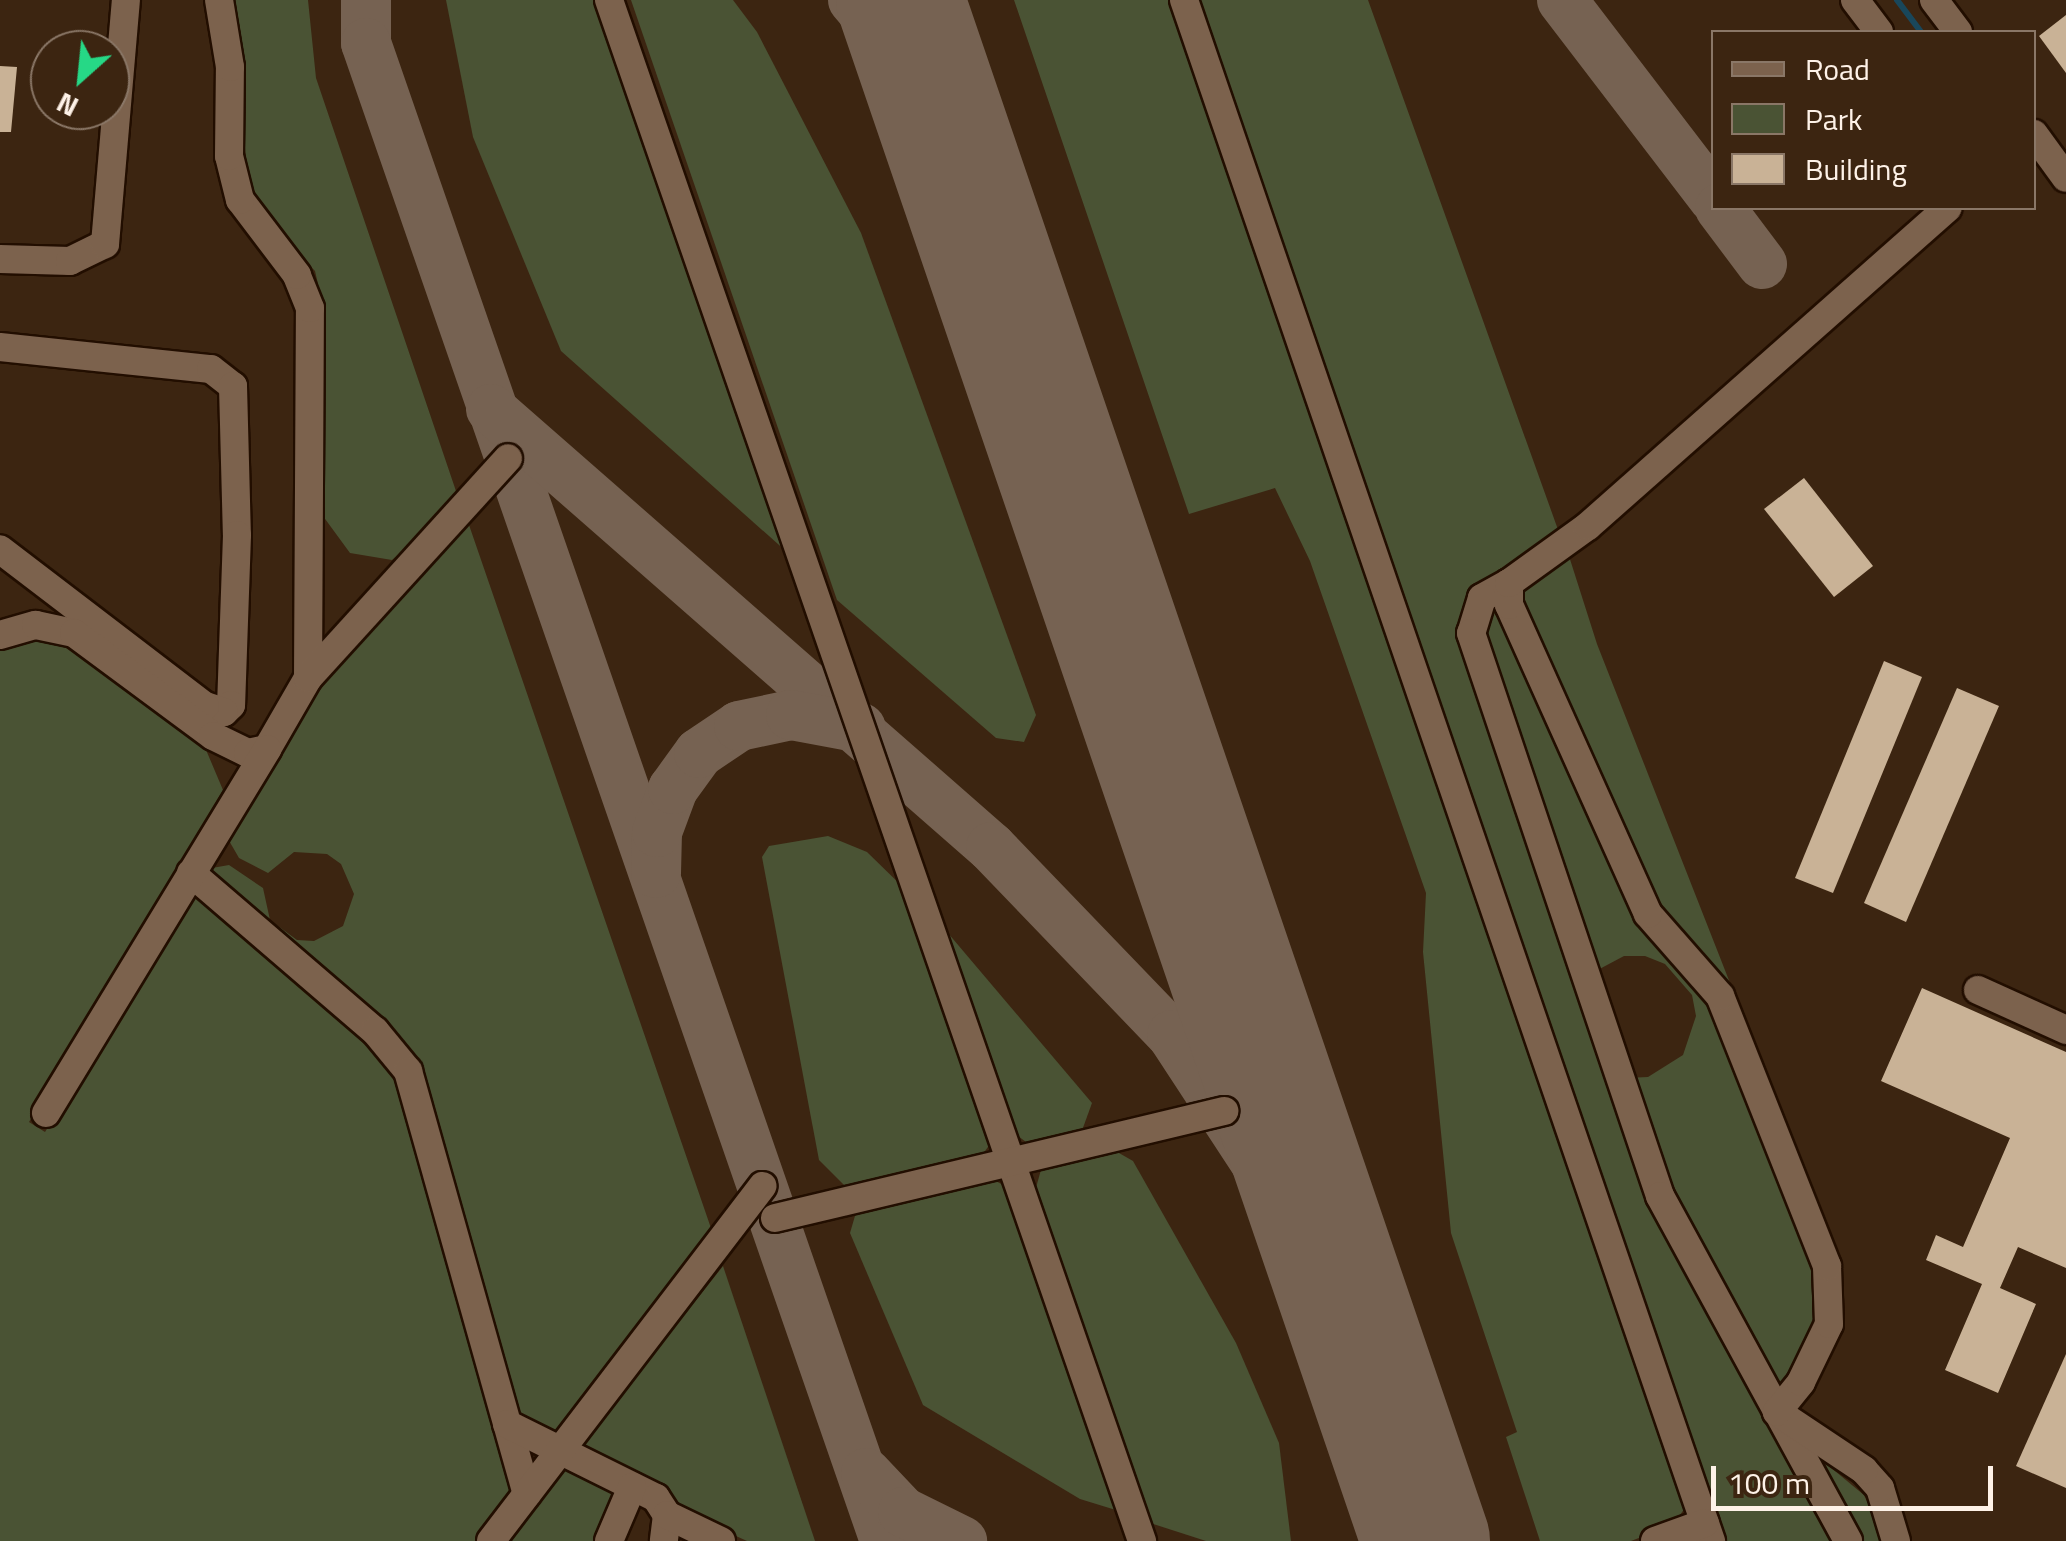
<!DOCTYPE html>
<style>
body{margin:0}
#map{position:relative;width:2066px;height:1541px;overflow:hidden;background:#3c2511;font-family:"Titillium Web",sans-serif}
div>[style]{position:absolute}
.green>*{inset:0;background:#4a5334}
.stream>*{height:6px;margin:-3px;padding:0 3px;transform-origin:3px;border-radius:3px;background:#19475b}
.taxiway>*{height:50px;margin:-25px;padding:0 25px;transform-origin:25px;border-radius:25px;background:#766252}
.runway>*{height:128px;margin:-64px;padding:0 64px;transform-origin:64px;border-radius:64px;background:#766252}
.building>*{inset:0;background:#c9b296}
.roads{filter:drop-shadow(2px 0 #220e00) drop-shadow(-2px 0 #220e00) drop-shadow(0 2px #220e00) drop-shadow(0 -2px #220e00)}
.minor>*{height:28px;margin:-14px;padding:0 14px;transform-origin:14px;border-radius:14px;background:#7c624d}
span{translate:-50% -50%;white-space:nowrap;text-align:center;line-height:1.15;-webkit-text-stroke:10px #3c2511;paint-order:stroke}
.legend{position:absolute;left:1711px;top:30px;width:325px;height:180px;box-sizing:border-box;background:#3c2511;border:2px solid #8a7767;margin:0;padding:12px 18px;list-style:none;font-size:30px;color:#fef2e8}
.legend li{display:flex;align-items:center;gap:20px;height:50px}
.legend b{width:50px;border:2px solid #8a7767}
.north{position:absolute;left:30px;top:30px;width:100px;height:100px;box-sizing:border-box;background:#3c2511;border:2px solid #8a7767;border-radius:50%;rotate:207deg;font-size:28px;font-weight:700;line-height:40px;text-align:center;color:#fef2e8}
.north::after{content:'';display:block;margin:auto;width:35px;height:45px;background:#26d886;clip-path:polygon(50% 0,100% 100%,50% 72%,0 100%)}
.scale{position:absolute;left:1711px;top:1466px;width:282px;height:45px;box-sizing:border-box;border:5px solid #fef2e8;border-top:0;padding-left:12px;font-size:30px;line-height:35px;white-space:nowrap;color:#fef2e8;-webkit-text-stroke:8px #3c2511;paint-order:stroke}
</style>
<div id="map">
<div class="green">
<i style="clip-path:polygon(229px 0,308px 0,316px 78px,457px 494px,442px 518px,392px 560px,350px 553px,320px 512px,318px 284px,315px 271px,269px 223px,249px 185px)"></i>
<i style="clip-path:polygon(446px 0,597px 0,788px 553px,561px 351px,473px 137px)"></i>
<i style="clip-path:polygon(631px 0,733px 0,757px 32px,861px 233px,1036px 715px,1024px 742px,996px 738px,837px 600px)"></i>
<i style="clip-path:polygon(1014px 0,1177px 0,1687px 1505px,1673px 1525px,1631px 1541px,1540px 1541px,1506px 1437px,1517px 1432px,1451px 1233px,1423px 952px,1426px 893px,1310px 561px,1275px 488px,1189px 514px)"></i>
<i style="clip-path:polygon(1193px 0,1368px 0,1561px 538px,1468px 604px,1655px 1209px,1839px 1541px,1721px 1541px)"></i>
<i style="clip-path:polygon(468px 522px,713px 1234px,560px 1440px,512px 1417px,416px 1070px,218px 883px,212px 868px,229px 865px,263px 888px,270px 920px,297px 940px,314px 941px,343px 926px,354px 894px,341px 864px,327px 854px,294px 852px,268px 873px,239px 858px,224px 832px,313px 697px)"></i>
<i style="clip-path:polygon(1568px 553px,1597px 644px,1732px 988px,1670px 933px,1517px 599px,1518px 591px)"></i>
<i style="clip-path:polygon(1497px 597px,1641px 919px,1705px 984px,1815px 1251px,1822px 1313px,1784px 1396px,1675px 1214px,1626px 1078px,1648px 1077px,1683px 1055px,1696px 1016px,1692px 995px,1665px 964px,1645px 956px,1624px 956px,1592px 973px,1485px 658px,1482px 610px)"></i>
<i style="clip-path:polygon(57px 636px,201px 738px,223px 790px,29px 1122px,45px 1132px,194px 892px,362px 1034px,392px 1066px,399px 1083px,517px 1495px,481px 1541px,0 1541px,0 645px)"></i>
<i style="clip-path:polygon(828px 836px,867px 852px,909px 893px,993px 1140px,980px 1158px,846px 1187px,819px 1160px,762px 857px,769px 846px)"></i>
<i style="clip-path:polygon(942px 926px,1092px 1103px,1080px 1136px,1030px 1145px,1010px 1130px)"></i>
<i style="clip-path:polygon(1112px 1149px,1133px 1161px,1236px 1343px,1279px 1443px,1291px 1541px,1206px 1541px,1144px 1521px,1034px 1195px,1042px 1166px)"></i>
<i style="clip-path:polygon(987px 1176px,1012px 1190px,1119px 1511px,1080px 1499px,923px 1405px,850px 1233px,857px 1209px)"></i>
<i style="clip-path:polygon(723px 1266px,815px 1541px,747px 1541px,674px 1508px,578px 1449px)"></i>
<i style="clip-path:polygon(1789px 1433px,1864px 1495px,1886px 1541px,1848px 1541px)"></i>
<i style="clip-path:polygon(559px 1466px,617px 1494px,598px 1541px,504px 1541px)"></i>
</div>
<div class="stream">
<i style="left:1897px;top:0;width:40px;rotate:53deg"></i>
</div>
<div class="taxiway">
<i style="left:366px;top:0;width:43px;rotate:90deg"></i>
<i style="left:366px;top:43px;width:1585px;rotate:70.89deg"></i>
<i style="left:853px;top:0;width:123px;rotate:49.6deg"></i>
<i style="left:1562px;top:0;width:250px;rotate:52.6deg"></i>
<i style="left:1720px;top:208px;width:70px;rotate:53.1deg"></i>
<i style="left:491px;top:409px;width:665px;rotate:41.22deg"></i>
<i style="left:991px;top:847px;width:261px;rotate:46.1deg"></i>
<i style="left:1172px;top:1035px;width:166px;rotate:56.8deg"></i>
<i style="left:1263px;top:1174px;width:218px;rotate:61.6deg"></i>
<i style="left:656px;top:873px;width:41px;rotate:-88.6deg"></i>
<i style="left:657px;top:832px;width:46px;rotate:-69.6deg"></i>
<i style="left:673px;top:789px;width:44px;rotate:-54.2deg"></i>
<i style="left:699px;top:753px;width:48px;rotate:-34deg"></i>
<i style="left:739px;top:726px;width:53px;rotate:-11.9deg"></i>
<i style="left:791px;top:715px;width:71px;rotate:10.5deg"></i>
<i style="left:866px;top:1473px;width:54px;rotate:46.5deg"></i>
<i style="left:903px;top:1512px;width:66px;rotate:26.2deg"></i>
<i style="left:1424px;top:1541px;width:4px;rotate:-76deg"></i>
</div>
<div class="runway">
<i style="left:900px;top:0;width:1628px;rotate:71.15deg"></i>
</div>
<div class="building">
<i style="clip-path:polygon(2066px 15px,2066px 73px,2039px 36px)"></i>
<i style="clip-path:polygon(0 66px,17px 67px,11px 132px,0 132px)"></i>
<i style="clip-path:polygon(1804px 478px,1873px 566px,1834px 597px,1764px 509px)"></i>
<i style="clip-path:polygon(1884px 661px,1922px 677px,1833px 893px,1795px 878px)"></i>
<i style="clip-path:polygon(1957px 688px,1999px 706px,1906px 922px,1864px 903px)"></i>
<i style="clip-path:polygon(1922px 988px,2066px 1052px,2066px 1268px,2018px 1247px,2000px 1288px,2036px 1304px,1998px 1393px,1945px 1370px,1982px 1284px,1926px 1260px,1936px 1235px,1963px 1247px,2010px 1138px,1881px 1081px)"></i>
<i style="clip-path:polygon(2066px 1354px,2066px 1488px,2016px 1466px)"></i>
</div>
<div class="roads">
<div class="minor">
<i style="left:609px;top:0;width:1631px;rotate:70.92deg"></i>
<i style="left:1184px;top:0;width:1629px;rotate:71.12deg"></i>
<i style="left:1855px;top:0;width:40px;rotate:53deg"></i>
<i style="left:1934px;top:0;width:40px;rotate:53deg"></i>
<i style="left:2034px;top:134px;width:54px;rotate:54deg"></i>
<i style="left:0;top:259px;width:70px;rotate:1.6deg"></i>
<i style="left:70px;top:261px;width:39px;rotate:-26deg"></i>
<i style="left:105px;top:244px;width:245px;rotate:-85.1deg"></i>
<i style="left:0;top:347px;width:212px;rotate:6deg"></i>
<i style="left:211px;top:369px;width:28px;rotate:38deg"></i>
<i style="left:233px;top:386px;width:149px;rotate:88.5deg"></i>
<i style="left:237px;top:535px;width:170px;rotate:92deg"></i>
<i style="left:231px;top:705px;width:10px;rotate:135deg"></i>
<i style="left:224px;top:712px;width:20px;rotate:-162deg"></i>
<i style="left:205px;top:706px;width:258px;rotate:-142.6deg"></i>
<i style="left:1509px;top:583px;width:31px;rotate:151deg"></i>
<i style="left:1482px;top:598px;width:37px;rotate:107deg"></i>
<i style="left:1471px;top:633px;width:594px;rotate:71.44deg"></i>
<i style="left:1660px;top:1196px;width:393px;rotate:61.4deg"></i>
<i style="left:0;top:635px;width:37px;rotate:-16deg"></i>
<i style="left:36px;top:625px;width:39px;rotate:12deg"></i>
<i style="left:74px;top:633px;width:173px;rotate:36.5deg"></i>
<i style="left:213px;top:736px;width:39px;rotate:26deg"></i>
<i style="left:248px;top:753px;width:19px;rotate:-12deg"></i>
<i style="left:267px;top:749px;width:82px;rotate:-60deg"></i>
<i style="left:308px;top:678px;width:370px;rotate:-89.7deg"></i>
<i style="left:310px;top:308px;width:35px;rotate:-112deg"></i>
<i style="left:297px;top:275px;width:94px;rotate:-127.2deg"></i>
<i style="left:240px;top:200px;width:45px;rotate:-104deg"></i>
<i style="left:229px;top:156px;width:89px;rotate:-89.4deg"></i>
<i style="left:230px;top:67px;width:68px;rotate:-99.3deg"></i>
<i style="left:308px;top:678px;width:297px;rotate:-47.7deg"></i>
<i style="left:191px;top:873px;width:243px;rotate:40.7deg"></i>
<i style="left:375px;top:1031px;width:52px;rotate:50.5deg"></i>
<i style="left:408px;top:1071px;width:439px;rotate:74.3deg"></i>
<i style="left:1978px;top:990px;width:97px;rotate:24.4deg"></i>
<i style="left:46px;top:1113px;width:426px;rotate:-58.7deg"></i>
<i style="left:775px;top:1218px;width:462px;rotate:-13.4deg"></i>
<i style="left:507px;top:1424px;width:166px;rotate:26.4deg"></i>
<i style="left:656px;top:1498px;width:20px;rotate:57deg"></i>
<i style="left:667px;top:1515px;width:26px;rotate:97deg"></i>
<i style="left:667px;top:1515px;width:60px;rotate:25.7deg"></i>
<i style="left:491px;top:1541px;width:447px;rotate:-52.6deg"></i>
<i style="left:609px;top:1541px;width:59px;rotate:-66.9deg"></i>
<i style="left:1655px;top:1541px;width:53px;rotate:-19.8deg"></i>
<i style="left:1896px;top:1541px;width:55px;rotate:-106.8deg"></i>
<i style="left:1880px;top:1488px;width:24px;rotate:-132deg"></i>
<i style="left:1864px;top:1470px;width:105px;rotate:-146.3deg"></i>
<i style="left:1777px;top:1412px;width:38px;rotate:-51deg"></i>
<i style="left:1801px;top:1382px;width:64px;rotate:-64.2deg"></i>
<i style="left:1829px;top:1324px;width:58px;rotate:-92deg"></i>
<i style="left:1827px;top:1266px;width:290px;rotate:-111.6deg"></i>
<i style="left:1720px;top:996px;width:109px;rotate:-131.3deg"></i>
<i style="left:1648px;top:914px;width:339px;rotate:-114.2deg"></i>
<i style="left:1509px;top:605px;width:22px;rotate:-90deg"></i>
<i style="left:1509px;top:583px;width:97px;rotate:-35.8deg"></i>
<i style="left:1588px;top:526px;width:480px;rotate:-41.5deg"></i>
</div>
</div>
<ul class="legend">
<li><b style="height:12px;background:#7c624d"></b>Road</li>
<li><b style="height:28px;background:#4a5334"></b>Park</li>
<li><b style="height:28px;background:#c9b296"></b>Building</li>
</ul>
<div class="north">N</div>
<div class="scale">100 m</div>
</div>
